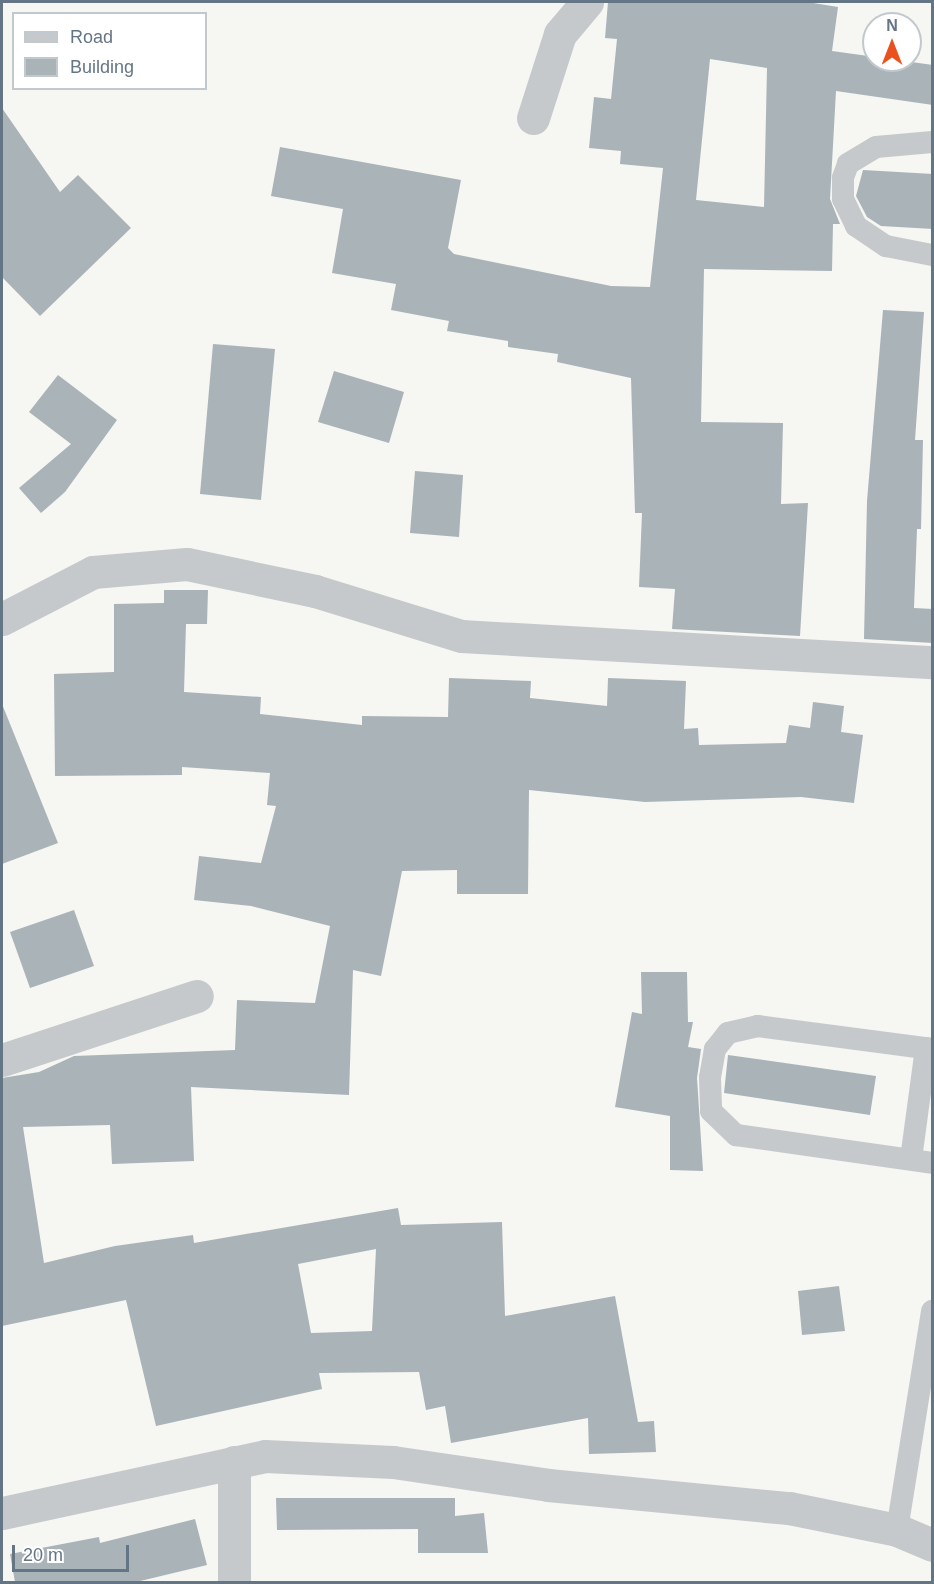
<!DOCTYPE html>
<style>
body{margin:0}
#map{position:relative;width:934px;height:1584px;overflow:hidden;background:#f6f6f3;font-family:Arial,sans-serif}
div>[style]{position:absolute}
.building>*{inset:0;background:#aab3b8}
.lane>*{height:22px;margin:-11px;padding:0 11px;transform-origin:11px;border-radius:11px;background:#c6c9cc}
.street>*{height:33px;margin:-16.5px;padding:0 16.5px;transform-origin:16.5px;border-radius:16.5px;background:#c6c9cc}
span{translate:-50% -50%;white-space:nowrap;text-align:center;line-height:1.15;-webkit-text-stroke:6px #fff;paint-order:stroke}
.frame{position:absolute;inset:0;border:3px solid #647685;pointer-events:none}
.legend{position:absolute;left:12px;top:12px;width:195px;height:78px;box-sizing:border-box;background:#fff;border:2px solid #c1c8ce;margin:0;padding:8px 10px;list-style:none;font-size:18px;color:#647685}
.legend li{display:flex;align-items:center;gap:12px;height:30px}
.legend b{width:30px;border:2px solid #c1c8ce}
.north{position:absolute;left:862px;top:12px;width:60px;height:60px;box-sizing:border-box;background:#fff;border:2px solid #c1c8ce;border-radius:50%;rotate:0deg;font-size:16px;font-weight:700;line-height:24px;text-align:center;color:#647685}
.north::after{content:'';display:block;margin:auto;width:21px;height:27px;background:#ea511f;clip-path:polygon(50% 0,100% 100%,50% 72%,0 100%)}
.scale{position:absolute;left:12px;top:1545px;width:117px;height:27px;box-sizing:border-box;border:3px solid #647685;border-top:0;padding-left:8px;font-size:18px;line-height:21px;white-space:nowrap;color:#647685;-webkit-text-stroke:4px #fff;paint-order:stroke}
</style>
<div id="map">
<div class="building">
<i style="clip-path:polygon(evenodd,608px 2px,807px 2px,838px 7px,832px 51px,933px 65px,933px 105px,836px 91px,830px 199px,840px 224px,833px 224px,832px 271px,704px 269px,701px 422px,783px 423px,781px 504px,808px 503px,800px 636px,672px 629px,675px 589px,639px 587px,642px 513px,635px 513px,631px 378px,557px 362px,558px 354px,508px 347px,508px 341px,447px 331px,449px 321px,391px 310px,396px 284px,332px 273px,343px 209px,271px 196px,280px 147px,461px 180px,448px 248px,454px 254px,611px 286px,650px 287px,663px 168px,620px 164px,621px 151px,589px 148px,594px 97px,611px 99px,617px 39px,605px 38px,608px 2px,710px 59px,767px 68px,764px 207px,696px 200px,710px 59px)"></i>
<i style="clip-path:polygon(2px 108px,60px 192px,78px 175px,131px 228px,40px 316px,2px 277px)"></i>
<i style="clip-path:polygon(863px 170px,933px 174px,933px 229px,881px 226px,867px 217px,856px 196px)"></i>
<i style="clip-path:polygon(883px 310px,924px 312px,915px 440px,923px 440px,921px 529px,917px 529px,914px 608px,933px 609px,933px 643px,864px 639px,867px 501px)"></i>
<i style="clip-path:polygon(213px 344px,275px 349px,261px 500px,200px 494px)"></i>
<i style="clip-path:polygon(334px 371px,404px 392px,389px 443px,318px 422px)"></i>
<i style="clip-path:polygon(58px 375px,117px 420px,65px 492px,41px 513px,19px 488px,71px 444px,29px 412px)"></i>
<i style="clip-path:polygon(415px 471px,463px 475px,459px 537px,410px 533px)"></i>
<i style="clip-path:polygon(evenodd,164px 590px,208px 590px,207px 624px,186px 624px,184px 692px,261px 697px,260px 714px,362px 725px,362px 716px,448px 717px,449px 678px,531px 681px,530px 698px,607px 706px,608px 678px,686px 681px,684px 729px,698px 728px,699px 745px,786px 743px,789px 725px,810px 728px,813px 702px,844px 706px,841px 732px,863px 735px,854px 803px,801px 797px,645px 802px,529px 790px,528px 894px,457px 894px,457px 870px,402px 871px,381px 976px,353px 970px,349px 1095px,191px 1087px,194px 1161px,112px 1164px,110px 1125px,23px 1127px,44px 1263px,115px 1246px,193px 1235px,194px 1243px,398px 1208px,401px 1225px,502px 1222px,505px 1316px,615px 1296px,638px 1422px,654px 1421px,656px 1452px,589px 1454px,588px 1418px,451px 1443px,445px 1406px,426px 1410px,419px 1372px,319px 1373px,322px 1389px,156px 1426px,126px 1300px,2px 1326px,2px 1078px,39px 1072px,74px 1056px,235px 1050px,237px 1000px,315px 1003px,330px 926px,251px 906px,194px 900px,199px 856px,261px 863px,276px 806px,267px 805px,270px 773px,182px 767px,182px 775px,55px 776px,54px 674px,114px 672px,114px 604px,164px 603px,164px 590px,376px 1249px,372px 1331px,311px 1333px,298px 1264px,376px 1249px)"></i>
<i style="clip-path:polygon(2px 704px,58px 843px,2px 864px)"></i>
<i style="clip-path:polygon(74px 910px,94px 966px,30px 988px,10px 932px)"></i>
<i style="clip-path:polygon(641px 972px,687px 972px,688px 1022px,693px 1022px,688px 1047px,701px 1049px,697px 1078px,703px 1171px,670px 1170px,670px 1116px,615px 1107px,632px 1012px,642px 1014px)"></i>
<i style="clip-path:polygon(728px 1055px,876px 1076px,870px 1115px,724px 1093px)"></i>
<i style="clip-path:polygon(839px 1286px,845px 1331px,802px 1335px,798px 1291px)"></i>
<i style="clip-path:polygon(276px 1498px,455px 1498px,455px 1516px,484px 1513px,488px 1553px,418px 1553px,418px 1529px,277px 1530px)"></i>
<i style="clip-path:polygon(195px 1519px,207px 1565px,136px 1582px,15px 1582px,10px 1554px,99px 1537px,100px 1543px)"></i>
</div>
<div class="lane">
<i style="left:932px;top:142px;width:56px;rotate:174.9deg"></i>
<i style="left:876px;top:147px;width:33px;rotate:149deg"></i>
<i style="left:848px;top:164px;width:15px;rotate:110deg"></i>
<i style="left:843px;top:178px;width:21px;rotate:90deg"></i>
<i style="left:843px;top:199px;width:30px;rotate:64deg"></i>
<i style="left:856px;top:226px;width:36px;rotate:34deg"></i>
<i style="left:886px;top:246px;width:47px;rotate:11.1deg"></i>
<i style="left:932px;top:1049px;width:176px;rotate:-172.5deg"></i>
<i style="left:758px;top:1026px;width:31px;rotate:167deg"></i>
<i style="left:728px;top:1033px;width:21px;rotate:129deg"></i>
<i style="left:715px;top:1049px;width:29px;rotate:100deg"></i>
<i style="left:710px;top:1078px;width:33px;rotate:88deg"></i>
<i style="left:711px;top:1111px;width:35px;rotate:44deg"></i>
<i style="left:736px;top:1135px;width:198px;rotate:8.1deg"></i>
<i style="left:911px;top:1159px;width:112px;rotate:-82.3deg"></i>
<i style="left:897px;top:1530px;width:222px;rotate:-80.9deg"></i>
</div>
<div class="street">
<i style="left:533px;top:118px;width:88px;rotate:-72.2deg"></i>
<i style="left:560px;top:34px;width:42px;rotate:-49.8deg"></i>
<i style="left:2px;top:619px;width:102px;rotate:-27.3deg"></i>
<i style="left:93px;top:572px;width:94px;rotate:-4.9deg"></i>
<i style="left:187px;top:564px;width:131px;rotate:11.9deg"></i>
<i style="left:315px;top:591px;width:153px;rotate:17.1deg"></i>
<i style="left:461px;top:636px;width:472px;rotate:3.2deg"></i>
<i style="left:2px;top:1060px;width:205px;rotate:-18.2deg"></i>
<i style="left:234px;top:1462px;width:120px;rotate:90deg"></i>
<i style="left:2px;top:1513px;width:269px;rotate:-12.2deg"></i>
<i style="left:265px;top:1456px;width:128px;rotate:2.7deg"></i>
<i style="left:393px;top:1462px;width:157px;rotate:8.4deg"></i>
<i style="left:548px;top:1485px;width:242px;rotate:5.5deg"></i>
<i style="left:789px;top:1508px;width:110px;rotate:11.5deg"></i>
<i style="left:897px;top:1530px;width:38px;rotate:23deg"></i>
</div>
<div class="frame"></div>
<ul class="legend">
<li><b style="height:8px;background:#c6c9cc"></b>Road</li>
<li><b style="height:16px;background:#aab3b8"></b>Building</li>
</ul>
<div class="north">N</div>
<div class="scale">20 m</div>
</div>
